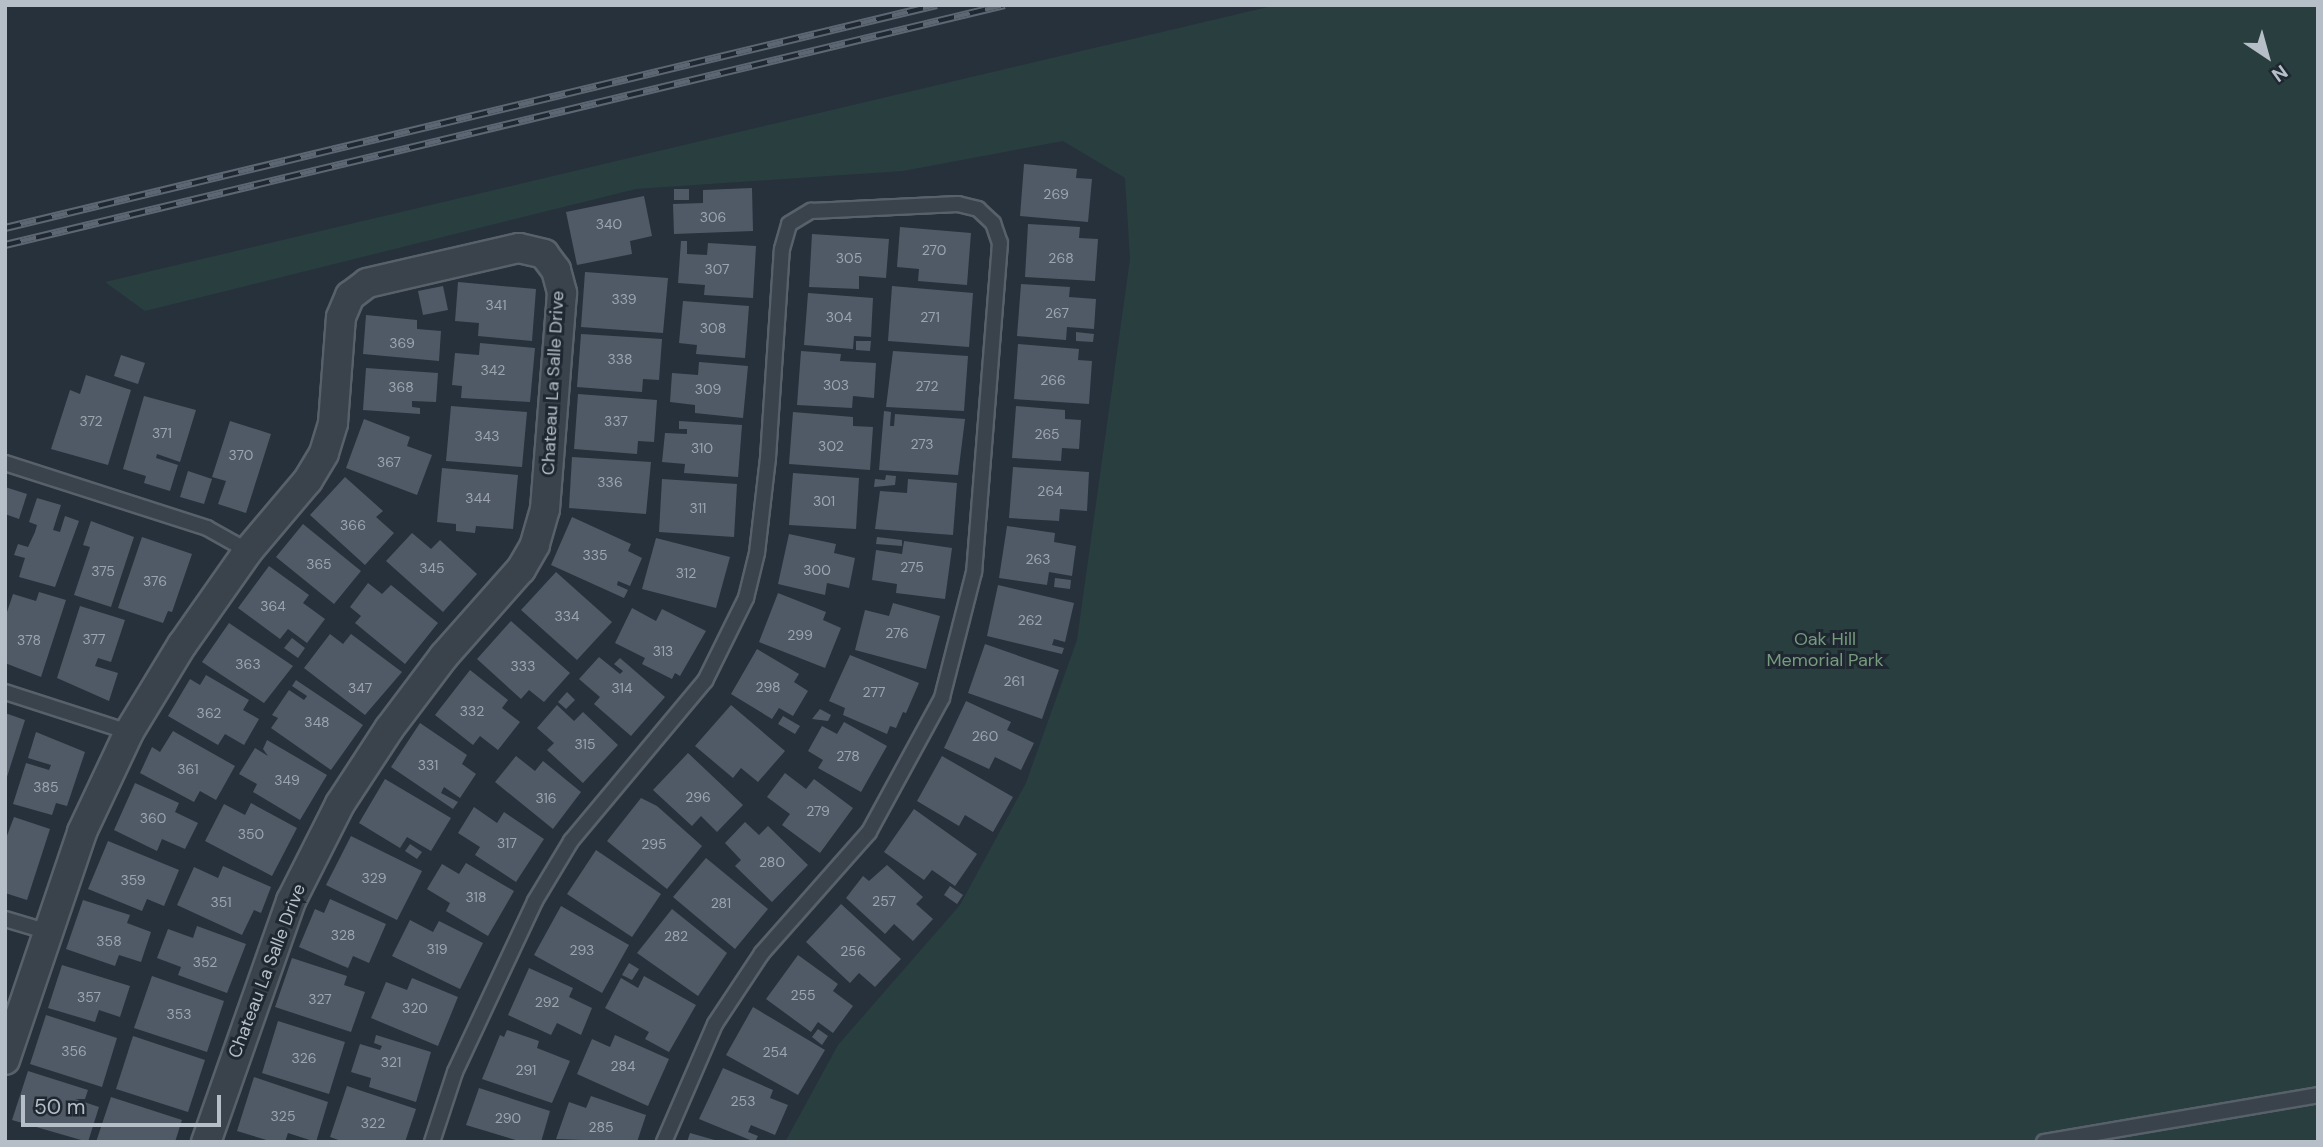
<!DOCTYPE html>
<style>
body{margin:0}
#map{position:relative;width:2323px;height:1147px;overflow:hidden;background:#26313c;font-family:"DM Sans",sans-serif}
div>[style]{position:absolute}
.green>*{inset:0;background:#293e3e}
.building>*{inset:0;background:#505a67}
.roads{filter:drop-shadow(2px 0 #58616a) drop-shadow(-2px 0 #58616a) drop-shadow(0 2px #58616a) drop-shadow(0 -2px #58616a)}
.service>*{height:14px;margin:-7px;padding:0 7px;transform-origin:7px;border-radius:7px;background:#3a434c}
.minor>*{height:28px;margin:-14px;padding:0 14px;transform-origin:14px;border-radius:14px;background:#3a434c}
.rail>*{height:8px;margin-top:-4px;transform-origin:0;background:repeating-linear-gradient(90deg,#1f2831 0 16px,#5c6773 0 32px);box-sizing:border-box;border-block:2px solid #5c6773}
span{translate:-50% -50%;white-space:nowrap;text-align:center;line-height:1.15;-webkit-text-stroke:6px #1f2831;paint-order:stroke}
.number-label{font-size:14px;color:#9ca5af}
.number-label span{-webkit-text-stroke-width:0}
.street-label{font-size:18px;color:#b6bec7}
.park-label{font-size:18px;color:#769b7d}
.frame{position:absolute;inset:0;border:7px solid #b6bec7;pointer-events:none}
.north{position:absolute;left:2232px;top:21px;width:70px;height:70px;-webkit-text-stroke:5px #1f2831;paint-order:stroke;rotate:144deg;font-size:19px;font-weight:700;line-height:28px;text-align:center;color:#b6bec7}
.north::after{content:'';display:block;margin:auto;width:24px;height:32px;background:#b6bec7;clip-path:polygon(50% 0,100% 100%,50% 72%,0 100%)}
.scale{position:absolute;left:21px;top:1095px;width:200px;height:32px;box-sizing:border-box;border:4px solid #b6bec7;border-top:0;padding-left:9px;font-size:21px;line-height:24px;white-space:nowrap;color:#b6bec7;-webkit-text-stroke:5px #1f2831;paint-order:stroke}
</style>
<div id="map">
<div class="green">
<i style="clip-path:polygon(1276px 5px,2318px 5px,2318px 1142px,785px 1142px,838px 1045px,960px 905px,1026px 783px,1077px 640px,1130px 259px,1125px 178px,1063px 141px,903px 171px,636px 189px,145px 311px,105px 282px)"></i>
</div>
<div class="building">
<i style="clip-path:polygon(1024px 164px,1077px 169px,1076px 178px,1092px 179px,1088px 222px,1020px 216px)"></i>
<i style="clip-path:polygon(752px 188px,753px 231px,674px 234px,673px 204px,703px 203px,703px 190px)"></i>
<i style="clip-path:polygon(674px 189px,689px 189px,689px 200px,674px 200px)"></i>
<i style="clip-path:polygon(644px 196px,652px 236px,630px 241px,632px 254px,577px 265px,566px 212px)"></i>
<i style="clip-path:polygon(1028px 224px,1080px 227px,1079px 238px,1098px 239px,1095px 281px,1025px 277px)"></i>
<i style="clip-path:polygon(900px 227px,971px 233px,967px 285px,918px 281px,919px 269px,897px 267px)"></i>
<i style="clip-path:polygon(812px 234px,889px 239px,886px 278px,859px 276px,859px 289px,809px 287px)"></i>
<i style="clip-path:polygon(681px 241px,687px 241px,687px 254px,707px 255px,708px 243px,756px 246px,753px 298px,704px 295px,705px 285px,678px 283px)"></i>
<i style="clip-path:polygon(585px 272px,668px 278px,663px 333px,581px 327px)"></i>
<i style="clip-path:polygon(458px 282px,536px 289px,532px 341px,478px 336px,479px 323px,455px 321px)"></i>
<i style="clip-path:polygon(1021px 284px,1070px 287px,1069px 297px,1096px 299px,1094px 329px,1067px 327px,1066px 340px,1017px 336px)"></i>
<i style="clip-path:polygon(443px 286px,448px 310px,423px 315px,418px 291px)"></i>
<i style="clip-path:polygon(892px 286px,973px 293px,969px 347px,888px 341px)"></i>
<i style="clip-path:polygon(808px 293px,873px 298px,871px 337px,854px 336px,853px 349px,804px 345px)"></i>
<i style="clip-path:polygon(683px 301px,749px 306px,745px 358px,696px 354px,697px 345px,679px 343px)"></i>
<i style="clip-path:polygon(366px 315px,417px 320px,417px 329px,441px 331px,439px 361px,363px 354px)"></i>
<i style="clip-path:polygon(1076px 332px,1094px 334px,1093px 342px,1076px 341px)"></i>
<i style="clip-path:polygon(581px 334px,662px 339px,659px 380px,643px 379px,642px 392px,577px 387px)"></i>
<i style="clip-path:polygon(856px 341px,871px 341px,870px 351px,856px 350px)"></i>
<i style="clip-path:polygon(480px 343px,535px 348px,530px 402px,461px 398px,462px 386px,452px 385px,455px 353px,479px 355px)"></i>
<i style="clip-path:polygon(1018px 344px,1079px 349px,1078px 360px,1092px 361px,1089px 404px,1014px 399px)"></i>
<i style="clip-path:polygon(801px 351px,841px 354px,840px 361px,876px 363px,874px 398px,853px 396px,852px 408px,797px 405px)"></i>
<i style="clip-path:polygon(893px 351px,968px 356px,964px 411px,886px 407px)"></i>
<i style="clip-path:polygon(121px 355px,145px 363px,138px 384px,114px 376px)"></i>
<i style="clip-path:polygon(699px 362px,748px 366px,743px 418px,695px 413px,695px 405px,670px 402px,672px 373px,698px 375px)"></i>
<i style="clip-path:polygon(366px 368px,438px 373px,436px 402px,412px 401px,412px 407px,420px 408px,420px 414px,363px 410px)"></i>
<i style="clip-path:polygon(86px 375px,131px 390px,108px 465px,51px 449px,70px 390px,80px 394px)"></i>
<i style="clip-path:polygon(578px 394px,657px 400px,654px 442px,638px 441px,637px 454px,574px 449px)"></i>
<i style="clip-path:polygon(144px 396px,196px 410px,180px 462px,157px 454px,156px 458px,178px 465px,170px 491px,144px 483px,146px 476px,123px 469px)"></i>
<i style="clip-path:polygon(451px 406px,527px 412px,522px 467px,446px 461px)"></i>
<i style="clip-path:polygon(1016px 406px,1065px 410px,1065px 419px,1081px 420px,1079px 449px,1062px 448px,1061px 461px,1012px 458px)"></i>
<i style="clip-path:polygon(884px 411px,891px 412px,890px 426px,894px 426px,895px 414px,965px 419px,958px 475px,879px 470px)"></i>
<i style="clip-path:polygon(793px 412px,853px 417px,853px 426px,873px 427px,870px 470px,789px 464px)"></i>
<i style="clip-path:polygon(364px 419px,410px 437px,407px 446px,432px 455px,417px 495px,346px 468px)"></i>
<i style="clip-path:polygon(230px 421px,271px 434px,246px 513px,218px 504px,226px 481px,212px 477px)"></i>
<i style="clip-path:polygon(679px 421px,742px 425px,738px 477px,684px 473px,685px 464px,662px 462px,665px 433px,687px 434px,687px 429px,679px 429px)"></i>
<i style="clip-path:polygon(572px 457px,651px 462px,646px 514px,569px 508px)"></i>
<i style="clip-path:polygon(1013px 467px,1089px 472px,1087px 511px,1060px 509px,1059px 521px,1009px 518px)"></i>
<i style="clip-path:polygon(442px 468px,518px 475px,513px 529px,476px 526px,475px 533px,456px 531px,456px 524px,437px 522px)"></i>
<i style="clip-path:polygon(188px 471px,212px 479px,204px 504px,180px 497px)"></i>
<i style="clip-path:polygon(793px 473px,859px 478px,856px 529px,789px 525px)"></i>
<i style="clip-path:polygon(886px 475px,896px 476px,895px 485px,874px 487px,875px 479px,885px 480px)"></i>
<i style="clip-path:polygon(345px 477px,383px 511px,376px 517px,394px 533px,365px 565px,310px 515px)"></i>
<i style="clip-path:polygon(662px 479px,737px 484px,734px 537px,659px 532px)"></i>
<i style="clip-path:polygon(908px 479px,957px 483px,953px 535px,875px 529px,880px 491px,907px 493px)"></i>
<i style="clip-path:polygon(5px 487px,27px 494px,19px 519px,5px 514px)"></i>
<i style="clip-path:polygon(37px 498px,61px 505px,53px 530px,60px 532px,65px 516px,79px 521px,55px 587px,19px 577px,25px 558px,14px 555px,18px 544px,28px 547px,35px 532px,37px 525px,29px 522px)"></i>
<i style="clip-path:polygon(572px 517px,631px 544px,628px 551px,642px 558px,630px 586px,618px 581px,617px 585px,628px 590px,624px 598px,551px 565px)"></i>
<i style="clip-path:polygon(91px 521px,134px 537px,111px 607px,74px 595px,90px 547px,83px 545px)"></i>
<i style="clip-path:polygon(303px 524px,361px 571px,334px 604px,276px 557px)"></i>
<i style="clip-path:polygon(1007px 526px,1055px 533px,1054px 542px,1076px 546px,1072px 576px,1049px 572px,1047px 585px,999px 578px)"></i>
<i style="clip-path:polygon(412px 533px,431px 549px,440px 540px,477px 574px,443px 612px,386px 561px)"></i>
<i style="clip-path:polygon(789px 534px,836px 544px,834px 553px,855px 558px,849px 588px,827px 583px,825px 595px,778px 584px)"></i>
<i style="clip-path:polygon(142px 537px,192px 554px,172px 612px,168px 611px,163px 623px,118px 608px)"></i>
<i style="clip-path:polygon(877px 537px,902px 540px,902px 546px,876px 544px)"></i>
<i style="clip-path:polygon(656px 538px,730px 557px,716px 608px,642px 589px)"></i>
<i style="clip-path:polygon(904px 541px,952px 548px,945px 599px,896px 593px,897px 584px,872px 580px,876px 550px,902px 554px)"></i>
<i style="clip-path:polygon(269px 566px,309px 595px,303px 603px,325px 619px,307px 643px,288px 629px,280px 639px,238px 608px)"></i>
<i style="clip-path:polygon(556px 572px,612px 622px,577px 660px,521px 610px)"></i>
<i style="clip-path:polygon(1055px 578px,1071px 580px,1070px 589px,1054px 587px)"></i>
<i style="clip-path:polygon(368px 583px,382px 594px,391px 585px,438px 623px,405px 664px,355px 623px,361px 616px,350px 607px)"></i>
<i style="clip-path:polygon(998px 585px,1074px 603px,1065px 642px,1054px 639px,1052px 645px,1064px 648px,1062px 654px,987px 636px)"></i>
<i style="clip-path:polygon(39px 592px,66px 600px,41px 677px,5px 663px,5px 618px,13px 594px,36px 601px)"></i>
<i style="clip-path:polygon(778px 593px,826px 612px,823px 620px,841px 628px,825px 668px,759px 642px)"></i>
<i style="clip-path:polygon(893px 603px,940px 616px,926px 669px,855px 650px,865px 610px,889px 616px)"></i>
<i style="clip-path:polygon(80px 606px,125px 620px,111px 662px,98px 658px,95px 666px,118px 673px,109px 701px,57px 678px)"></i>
<i style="clip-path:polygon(632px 608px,656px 621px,662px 609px,706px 631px,680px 676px,675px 673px,672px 679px,642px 664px,645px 658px,615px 643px)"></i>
<i style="clip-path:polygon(511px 621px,570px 673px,544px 702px,529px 690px,521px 699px,477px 659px)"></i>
<i style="clip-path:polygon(229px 623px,293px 666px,264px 703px,202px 662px)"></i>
<i style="clip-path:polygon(330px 634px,343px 644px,351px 634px,402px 672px,365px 715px,304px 668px)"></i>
<i style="clip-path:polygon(292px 638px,305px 648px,298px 658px,284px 648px)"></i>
<i style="clip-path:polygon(985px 644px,1059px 670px,1042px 719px,968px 693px)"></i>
<i style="clip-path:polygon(757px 649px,799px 674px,794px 682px,808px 691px,793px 716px,779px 708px,772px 719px,731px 694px)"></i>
<i style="clip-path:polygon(850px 655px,919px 683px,906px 713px,903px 712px,896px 728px,890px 726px,887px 734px,843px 715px,845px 708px,829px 701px)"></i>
<i style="clip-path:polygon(599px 657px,620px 674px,623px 671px,614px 664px,620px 658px,665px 697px,631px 736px,594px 704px,600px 697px,579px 679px)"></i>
<i style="clip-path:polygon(470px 670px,508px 700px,502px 708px,520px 722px,498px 750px,480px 736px,473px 745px,435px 715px)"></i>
<i style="clip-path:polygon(206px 675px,249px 700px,243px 710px,259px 719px,244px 745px,225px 734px,218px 745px,168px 716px,190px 679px,200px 685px)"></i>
<i style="clip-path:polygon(296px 680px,363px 725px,331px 770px,271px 728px,278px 718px,272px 715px,289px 690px,304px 700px,307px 696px,292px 686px)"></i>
<i style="clip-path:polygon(567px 692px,575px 700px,566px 709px,558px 702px)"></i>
<i style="clip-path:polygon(966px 701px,1011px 722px,1007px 730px,1034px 743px,1021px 770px,995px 757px,989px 769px,944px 748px)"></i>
<i style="clip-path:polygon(557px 705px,574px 721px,583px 712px,618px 745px,583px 783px,547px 750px,554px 743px,537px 728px)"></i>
<i style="clip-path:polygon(731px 705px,785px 751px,758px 782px,741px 768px,733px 778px,695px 746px)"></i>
<i style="clip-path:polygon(820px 709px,831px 715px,828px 721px,812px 719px)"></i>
<i style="clip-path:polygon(5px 713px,25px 720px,6px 780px,5px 780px)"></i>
<i style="clip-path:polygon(783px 716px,800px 726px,795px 734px,778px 724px)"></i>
<i style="clip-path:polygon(844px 722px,887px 746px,861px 792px,818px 768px,823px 760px,808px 751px,822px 726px,837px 734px)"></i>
<i style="clip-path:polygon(420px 723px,467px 755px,462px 764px,476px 774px,460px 798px,444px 787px,441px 793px,458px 802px,453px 809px,391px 767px)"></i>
<i style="clip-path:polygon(173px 731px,235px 766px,216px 800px,200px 791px,194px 802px,140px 773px,152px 747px,160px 752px)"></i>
<i style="clip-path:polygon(36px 732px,85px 752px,67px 806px,56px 803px,52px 815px,13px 804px,26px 763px,49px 770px,51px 765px,28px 758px)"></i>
<i style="clip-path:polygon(267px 740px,327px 775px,300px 820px,253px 792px,257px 784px,239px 774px,255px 748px,268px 756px,263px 749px)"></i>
<i style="clip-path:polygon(688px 753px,743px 805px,717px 832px,701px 816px,692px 826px,653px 790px)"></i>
<i style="clip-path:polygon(516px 756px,535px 771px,543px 761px,581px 792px,553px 829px,495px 782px)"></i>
<i style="clip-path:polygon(942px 756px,1013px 797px,993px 832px,965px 815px,959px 826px,917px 801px)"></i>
<i style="clip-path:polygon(785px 773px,806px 789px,814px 779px,853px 808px,820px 853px,782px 825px,790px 814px,767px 797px)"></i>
<i style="clip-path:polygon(385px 779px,451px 818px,431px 851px,407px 837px,400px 848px,359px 823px)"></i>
<i style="clip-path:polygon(135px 783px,179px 803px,175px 812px,198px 823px,185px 849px,162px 839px,157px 851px,114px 830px)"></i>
<i style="clip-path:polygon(641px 798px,657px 806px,702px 846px,667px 889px,607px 841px)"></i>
<i style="clip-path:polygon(251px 803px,297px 828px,272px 876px,205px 841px,224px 804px,245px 815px)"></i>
<i style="clip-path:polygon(474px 807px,497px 823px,504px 812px,544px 839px,516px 882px,475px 855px,480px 847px,458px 833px)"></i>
<i style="clip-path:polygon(914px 809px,977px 854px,955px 886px,932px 870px,924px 880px,884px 852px)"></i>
<i style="clip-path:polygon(14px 817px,50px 829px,27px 900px,5px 893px,5px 841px)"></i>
<i style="clip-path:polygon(745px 822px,759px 835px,768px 826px,808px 865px,772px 902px,735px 866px,741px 860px,725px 843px)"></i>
<i style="clip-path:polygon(351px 836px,422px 871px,397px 920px,326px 885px)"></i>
<i style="clip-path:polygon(108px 841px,179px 870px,164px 906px,147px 899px,142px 911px,88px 889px)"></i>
<i style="clip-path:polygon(410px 844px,422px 852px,417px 859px,405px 851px)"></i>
<i style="clip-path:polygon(596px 850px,661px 894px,632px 937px,567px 894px)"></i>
<i style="clip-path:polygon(706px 858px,768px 909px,735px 949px,673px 897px)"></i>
<i style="clip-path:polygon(466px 863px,514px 891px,488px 936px,446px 911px,450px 903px,427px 889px,442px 864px,459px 874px)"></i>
<i style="clip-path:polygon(887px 865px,923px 897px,916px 904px,933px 919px,913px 941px,894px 924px,885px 934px,846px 898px,863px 876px,869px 881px)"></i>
<i style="clip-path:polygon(223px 866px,271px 887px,261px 913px,254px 910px,242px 935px,177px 905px,194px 867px,218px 878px)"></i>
<i style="clip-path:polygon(950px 886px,963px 895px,957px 904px,944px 895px)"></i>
<i style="clip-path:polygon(330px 899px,386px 924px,369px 963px,353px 956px,348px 968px,299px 947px,315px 909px,324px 913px)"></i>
<i style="clip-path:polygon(83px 900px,130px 915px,127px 923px,151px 932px,141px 962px,119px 955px,115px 966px,66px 949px)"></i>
<i style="clip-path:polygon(841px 904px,901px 959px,875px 987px,859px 973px,850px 983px,806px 942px)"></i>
<i style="clip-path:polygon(561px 906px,629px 945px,602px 993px,534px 955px)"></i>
<i style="clip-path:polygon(672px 909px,727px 953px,698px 996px,637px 953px)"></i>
<i style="clip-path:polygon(410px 920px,433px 932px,439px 921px,483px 943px,460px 989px,392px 956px)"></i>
<i style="clip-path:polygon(197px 926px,246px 944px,227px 993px,178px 975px,181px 967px,157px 958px,168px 929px,193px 938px)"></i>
<i style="clip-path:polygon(798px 955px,838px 984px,833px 991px,853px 1006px,833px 1033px,818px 1022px,811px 1032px,766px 999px)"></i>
<i style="clip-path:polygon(292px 958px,347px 976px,344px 985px,365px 992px,351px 1032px,275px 1007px)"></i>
<i style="clip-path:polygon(629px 963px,639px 969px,632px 980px,622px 975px)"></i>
<i style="clip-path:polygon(62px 965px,130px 986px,120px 1017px,99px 1010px,95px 1022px,48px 1008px)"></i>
<i style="clip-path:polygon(529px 968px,573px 988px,569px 997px,592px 1008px,581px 1035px,557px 1023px,551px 1035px,508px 1015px)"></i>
<i style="clip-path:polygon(152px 976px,224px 1001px,207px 1052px,134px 1028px)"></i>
<i style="clip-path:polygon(644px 976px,696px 1005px,669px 1052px,645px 1039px,649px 1032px,605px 1008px,621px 978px,638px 988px)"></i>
<i style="clip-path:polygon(412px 978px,458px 997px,438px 1046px,371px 1018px,386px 982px,407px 990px)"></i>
<i style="clip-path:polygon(753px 1007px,825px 1050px,798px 1095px,726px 1055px)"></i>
<i style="clip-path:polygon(46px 1015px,117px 1038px,102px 1087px,30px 1064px)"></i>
<i style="clip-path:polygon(278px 1021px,345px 1042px,329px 1094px,262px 1073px)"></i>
<i style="clip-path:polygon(818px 1029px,828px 1036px,822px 1045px,812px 1037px)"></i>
<i style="clip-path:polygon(507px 1030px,539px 1041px,537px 1048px,570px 1061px,552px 1103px,482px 1079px,500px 1035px,504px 1037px)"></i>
<i style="clip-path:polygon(376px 1035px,431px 1052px,416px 1102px,369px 1087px,371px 1078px,351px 1072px,360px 1044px,380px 1050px,382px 1046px,374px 1043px)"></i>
<i style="clip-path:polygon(615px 1035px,669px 1059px,648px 1106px,577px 1074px,592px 1039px,610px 1047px)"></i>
<i style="clip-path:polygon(133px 1036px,205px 1060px,188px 1112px,116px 1089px)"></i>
<i style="clip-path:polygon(723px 1068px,773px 1090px,770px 1098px,788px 1105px,775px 1135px,751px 1125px,748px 1132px,758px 1136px,755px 1142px,699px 1119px)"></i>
<i style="clip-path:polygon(28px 1071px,88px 1090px,85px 1099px,75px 1099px,99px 1107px,88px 1142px,12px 1120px)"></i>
<i style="clip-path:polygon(254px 1077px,328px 1102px,316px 1142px,288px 1133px,285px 1142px,273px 1142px,237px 1131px)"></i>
<i style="clip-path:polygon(347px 1086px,416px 1109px,405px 1142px,344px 1142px,330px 1137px)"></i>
<i style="clip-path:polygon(479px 1088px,550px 1111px,541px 1142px,522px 1142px,466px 1125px)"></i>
<i style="clip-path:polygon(591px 1096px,646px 1115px,637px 1142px,556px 1139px,569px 1102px,586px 1108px)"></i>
<i style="clip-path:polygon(111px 1097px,182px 1120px,175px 1142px,96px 1142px)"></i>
<i style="clip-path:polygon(690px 1133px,718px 1141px,718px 1142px,687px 1142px)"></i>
</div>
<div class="roads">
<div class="service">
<i style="left:5px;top:463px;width:212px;rotate:17.8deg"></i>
<i style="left:207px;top:528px;width:47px;rotate:29.3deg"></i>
<i style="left:5px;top:692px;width:130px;rotate:17.9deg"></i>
<i style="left:5px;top:919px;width:42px;rotate:16.7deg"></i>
<i style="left:432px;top:1142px;width:74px;rotate:-71.8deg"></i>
<i style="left:455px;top:1072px;width:189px;rotate:-64.9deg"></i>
<i style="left:535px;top:901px;width:70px;rotate:-59deg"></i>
<i style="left:571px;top:841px;width:209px;rotate:-50.1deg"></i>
<i style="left:705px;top:681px;width:93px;rotate:-63.7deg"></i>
<i style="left:746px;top:598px;width:46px;rotate:-76.3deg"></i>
<i style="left:757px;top:553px;width:96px;rotate:-83.4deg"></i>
<i style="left:768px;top:458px;width:209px;rotate:-86.2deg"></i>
<i style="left:782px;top:249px;width:26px;rotate:-74deg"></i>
<i style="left:789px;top:224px;width:26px;rotate:-31deg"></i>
<i style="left:811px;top:211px;width:147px;rotate:-2.7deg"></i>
<i style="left:958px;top:204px;width:21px;rotate:14deg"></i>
<i style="left:978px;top:209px;width:21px;rotate:43deg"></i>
<i style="left:993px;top:223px;width:21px;rotate:71deg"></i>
<i style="left:1000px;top:243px;width:330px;rotate:94.5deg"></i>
<i style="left:974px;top:572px;width:130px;rotate:104.3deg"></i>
<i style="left:942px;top:698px;width:153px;rotate:118.6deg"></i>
<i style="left:869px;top:832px;width:162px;rotate:131.5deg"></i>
<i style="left:762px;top:953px;width:85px;rotate:123.5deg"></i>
<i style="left:715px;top:1024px;width:129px;rotate:113.4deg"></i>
<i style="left:2044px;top:1142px;width:278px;rotate:-9.7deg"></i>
</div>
<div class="minor">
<i style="left:5px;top:1060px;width:241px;rotate:-71.3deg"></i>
<i style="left:82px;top:832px;width:110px;rotate:-64.8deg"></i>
<i style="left:129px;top:732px;width:102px;rotate:-58.7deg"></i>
<i style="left:182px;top:645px;width:115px;rotate:-54.9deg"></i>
<i style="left:248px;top:551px;width:93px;rotate:-49.8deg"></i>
<i style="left:308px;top:480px;width:31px;rotate:-59deg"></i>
<i style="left:324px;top:453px;width:31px;rotate:-73deg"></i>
<i style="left:333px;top:423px;width:106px;rotate:-85.7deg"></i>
<i style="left:341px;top:317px;width:23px;rotate:-67deg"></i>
<i style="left:350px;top:296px;width:21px;rotate:-37deg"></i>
<i style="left:367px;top:283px;width:156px;rotate:-13deg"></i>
<i style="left:519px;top:248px;width:26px;rotate:13deg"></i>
<i style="left:544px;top:254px;width:20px;rotate:53deg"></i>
<i style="left:556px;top:270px;width:24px;rotate:75deg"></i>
<i style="left:562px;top:293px;width:217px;rotate:94.5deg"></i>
<i style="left:545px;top:509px;width:37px;rotate:106deg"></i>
<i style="left:535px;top:545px;width:28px;rotate:120deg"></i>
<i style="left:521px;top:569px;width:116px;rotate:131.5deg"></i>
<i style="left:444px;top:656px;width:91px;rotate:127deg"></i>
<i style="left:389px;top:729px;width:90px;rotate:123.2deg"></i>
<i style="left:340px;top:804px;width:109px;rotate:116.8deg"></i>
<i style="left:291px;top:901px;width:256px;rotate:109.4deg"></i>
</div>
</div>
<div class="rail">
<i style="left:5px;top:228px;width:958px;rotate:-13.46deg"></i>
<i style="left:5px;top:245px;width:1028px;rotate:-13.5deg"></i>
</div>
<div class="number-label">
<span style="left:1056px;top:194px">269</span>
<span style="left:713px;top:217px">306</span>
<span style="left:609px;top:224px">340</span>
<span style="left:934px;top:250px">270</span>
<span style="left:849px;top:258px">305</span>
<span style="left:1061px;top:258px">268</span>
<span style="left:717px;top:269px">307</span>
<span style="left:624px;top:299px">339</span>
<span style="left:496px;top:305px">341</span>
<span style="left:1057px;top:313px">267</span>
<span style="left:839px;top:317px">304</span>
<span style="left:930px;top:317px">271</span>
<span style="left:713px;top:328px">308</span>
<span style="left:402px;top:343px">369</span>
<span style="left:620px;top:359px">338</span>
<span style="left:493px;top:370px">342</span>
<span style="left:1053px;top:380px">266</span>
<span style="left:836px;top:385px">303</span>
<span style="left:927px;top:386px">272</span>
<span style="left:401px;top:387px">368</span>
<span style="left:708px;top:389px">309</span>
<span style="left:91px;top:421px">372</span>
<span style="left:616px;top:421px">337</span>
<span style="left:162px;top:433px">371</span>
<span style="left:1047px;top:434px">265</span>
<span style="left:487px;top:436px">343</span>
<span style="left:922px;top:444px">273</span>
<span style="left:831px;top:446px">302</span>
<span style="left:702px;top:448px">310</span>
<span style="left:241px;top:455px">370</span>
<span style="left:389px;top:462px">367</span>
<span style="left:610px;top:482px">336</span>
<span style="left:1050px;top:491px">264</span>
<span style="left:478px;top:498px">344</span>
<span style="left:824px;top:501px">301</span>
<span style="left:698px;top:508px">311</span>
<span style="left:353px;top:525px">366</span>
<span style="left:595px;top:555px">335</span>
<span style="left:1038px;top:559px">263</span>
<span style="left:319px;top:564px">365</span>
<span style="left:912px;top:567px">275</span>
<span style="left:432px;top:568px">345</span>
<span style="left:817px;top:570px">300</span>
<span style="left:103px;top:571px">375</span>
<span style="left:686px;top:573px">312</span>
<span style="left:155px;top:581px">376</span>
<span style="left:273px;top:606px">364</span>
<span style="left:567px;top:616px">334</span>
<span style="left:1030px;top:620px">262</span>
<span style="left:897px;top:633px">276</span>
<span style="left:800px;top:635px">299</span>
<span style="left:94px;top:639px">377</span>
<span style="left:29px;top:640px">378</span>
<span style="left:663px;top:651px">313</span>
<span style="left:248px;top:664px">363</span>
<span style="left:523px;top:666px">333</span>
<span style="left:1014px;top:681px">261</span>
<span style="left:768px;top:687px">298</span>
<span style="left:360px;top:688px">347</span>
<span style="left:622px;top:688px">314</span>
<span style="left:874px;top:692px">277</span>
<span style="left:472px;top:711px">332</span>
<span style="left:209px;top:713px">362</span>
<span style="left:317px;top:722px">348</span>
<span style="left:985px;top:736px">260</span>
<span style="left:585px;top:744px">315</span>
<span style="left:848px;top:756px">278</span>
<span style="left:428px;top:765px">331</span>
<span style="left:188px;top:769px">361</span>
<span style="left:287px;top:780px">349</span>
<span style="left:46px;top:787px">385</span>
<span style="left:698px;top:797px">296</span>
<span style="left:546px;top:798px">316</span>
<span style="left:818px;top:811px">279</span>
<span style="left:153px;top:818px">360</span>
<span style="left:251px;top:834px">350</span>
<span style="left:507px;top:843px">317</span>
<span style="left:654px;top:844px">295</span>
<span style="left:772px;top:862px">280</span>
<span style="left:374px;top:878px">329</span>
<span style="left:133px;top:880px">359</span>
<span style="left:476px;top:897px">318</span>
<span style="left:884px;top:901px">257</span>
<span style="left:221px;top:902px">351</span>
<span style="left:721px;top:903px">281</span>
<span style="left:343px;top:935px">328</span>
<span style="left:676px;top:936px">282</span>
<span style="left:109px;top:941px">358</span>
<span style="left:437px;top:949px">319</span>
<span style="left:582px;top:950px">293</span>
<span style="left:853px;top:951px">256</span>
<span style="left:205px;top:962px">352</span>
<span style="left:803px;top:995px">255</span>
<span style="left:89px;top:997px">357</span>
<span style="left:320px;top:999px">327</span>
<span style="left:547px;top:1002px">292</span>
<span style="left:415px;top:1008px">320</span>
<span style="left:179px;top:1014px">353</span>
<span style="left:74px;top:1051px">356</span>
<span style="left:775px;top:1052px">254</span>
<span style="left:304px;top:1058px">326</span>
<span style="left:391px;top:1062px">321</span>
<span style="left:623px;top:1066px">284</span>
<span style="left:526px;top:1070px">291</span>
<span style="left:743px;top:1101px">253</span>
<span style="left:283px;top:1116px">325</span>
<span style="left:508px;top:1118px">290</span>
<span style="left:373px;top:1123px">322</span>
<span style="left:601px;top:1127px">285</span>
</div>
<div class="street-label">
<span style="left:553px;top:383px;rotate:-87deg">Chateau La Salle Drive</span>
<span style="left:267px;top:971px;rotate:-69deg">Chateau La Salle Drive</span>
</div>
<div class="park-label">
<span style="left:1825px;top:650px">Oak Hill<br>Memorial Park</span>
</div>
<div class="frame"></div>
<div class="north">N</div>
<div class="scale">50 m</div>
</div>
